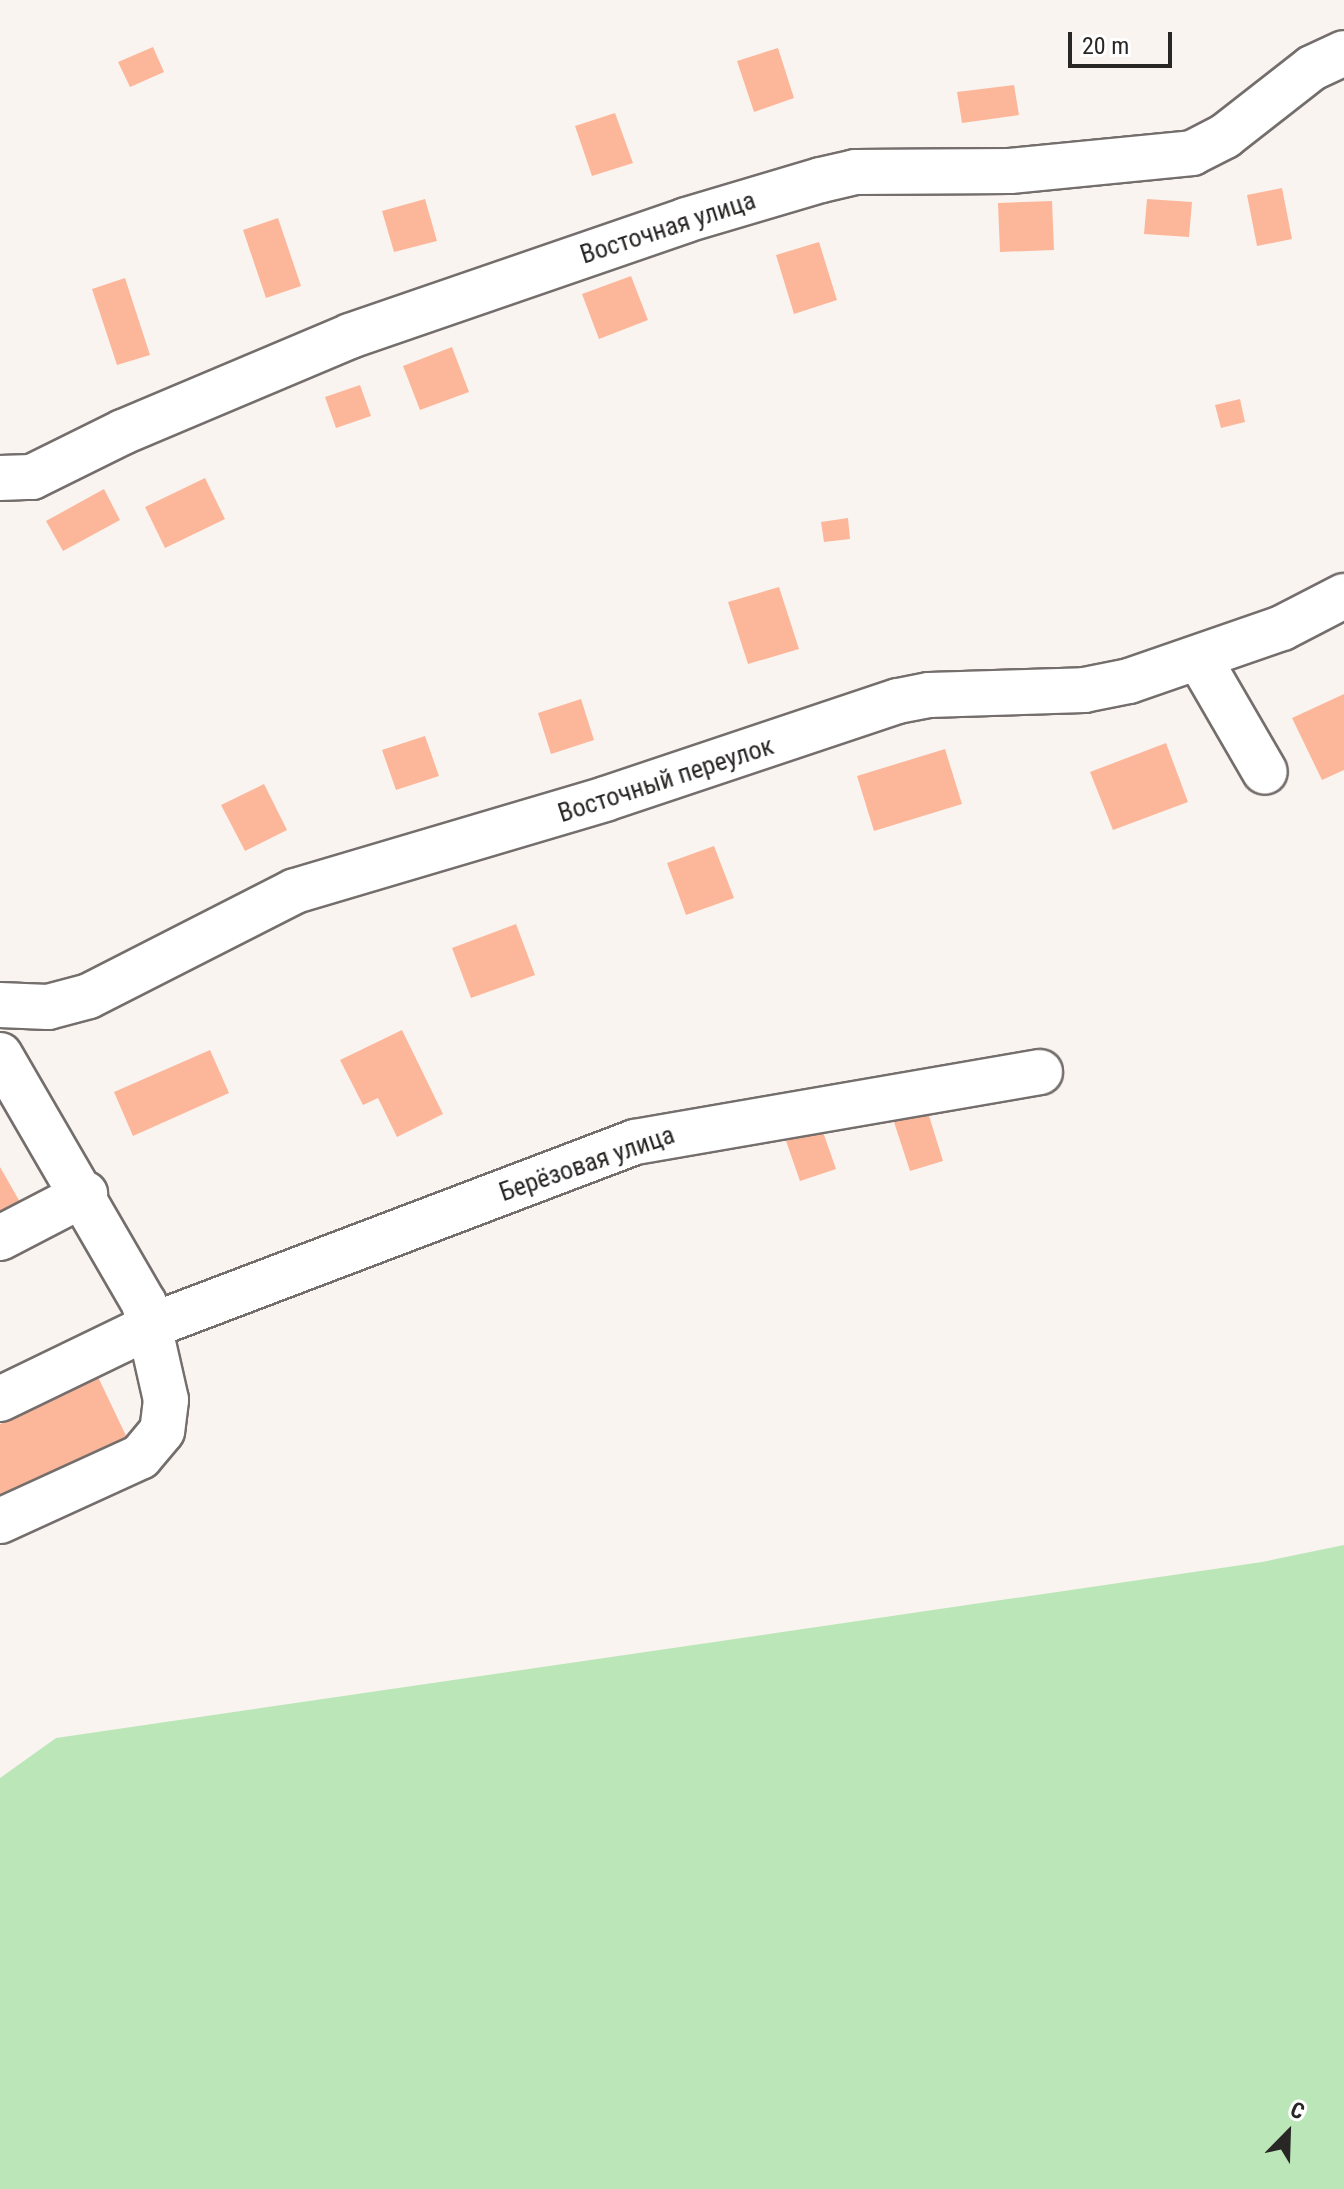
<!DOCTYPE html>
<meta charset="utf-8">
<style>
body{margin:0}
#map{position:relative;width:1344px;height:2189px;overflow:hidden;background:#faf4f1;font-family:"Roboto Condensed",sans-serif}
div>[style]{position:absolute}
.green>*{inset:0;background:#bbe7b8}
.building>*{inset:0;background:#fcb79b}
.roads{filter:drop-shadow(2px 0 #746e6c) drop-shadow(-2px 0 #746e6c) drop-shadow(0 2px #746e6c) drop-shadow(0 -2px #746e6c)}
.minor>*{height:44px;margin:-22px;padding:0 22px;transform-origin:22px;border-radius:22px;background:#fff}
span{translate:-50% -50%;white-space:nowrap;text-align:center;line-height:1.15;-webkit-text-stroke:6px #fff;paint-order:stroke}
.street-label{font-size:26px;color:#292726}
.north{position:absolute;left:1248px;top:2093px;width:80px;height:80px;-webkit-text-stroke:6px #fff;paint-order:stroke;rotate:23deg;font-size:22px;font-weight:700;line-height:32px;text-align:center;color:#292726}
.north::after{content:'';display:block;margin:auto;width:28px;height:36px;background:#292726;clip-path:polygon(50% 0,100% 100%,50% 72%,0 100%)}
.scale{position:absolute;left:1068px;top:32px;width:104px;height:36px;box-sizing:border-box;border:4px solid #292726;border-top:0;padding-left:10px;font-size:24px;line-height:28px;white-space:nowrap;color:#292726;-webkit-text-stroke:6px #fff;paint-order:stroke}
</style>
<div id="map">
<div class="green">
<i style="clip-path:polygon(1344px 1545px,1344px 2189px,0 2189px,0 1778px,56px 1738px,1262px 1562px)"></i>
</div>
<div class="building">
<i style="clip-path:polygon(153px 47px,164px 72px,130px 87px,118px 62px)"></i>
<i style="clip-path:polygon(778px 48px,794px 98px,754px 112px,737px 61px)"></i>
<i style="clip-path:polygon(1014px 85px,1019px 115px,962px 123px,957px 92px)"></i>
<i style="clip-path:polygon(615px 113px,633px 163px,592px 176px,575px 126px)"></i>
<i style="clip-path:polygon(1282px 188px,1292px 239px,1257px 246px,1247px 195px)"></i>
<i style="clip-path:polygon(425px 199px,437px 241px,394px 252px,382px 211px)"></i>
<i style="clip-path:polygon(1147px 199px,1192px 202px,1189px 237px,1144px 234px)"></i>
<i style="clip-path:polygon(1052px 201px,1054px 250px,1000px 252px,998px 203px)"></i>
<i style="clip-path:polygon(278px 218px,301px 286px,266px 298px,243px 230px)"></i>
<i style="clip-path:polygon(819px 242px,837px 300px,794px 314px,776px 255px)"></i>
<i style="clip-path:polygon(631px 276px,648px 320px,599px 339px,582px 294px)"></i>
<i style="clip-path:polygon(125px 278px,150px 355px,117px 365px,92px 289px)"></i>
<i style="clip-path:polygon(452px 347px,469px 392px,420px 410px,403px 366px)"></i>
<i style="clip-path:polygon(360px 385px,371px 416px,336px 428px,325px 397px)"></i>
<i style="clip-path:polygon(1240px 399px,1245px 422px,1221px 428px,1215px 405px)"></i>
<i style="clip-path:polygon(205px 478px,225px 519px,165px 548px,145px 507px)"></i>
<i style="clip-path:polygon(104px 489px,120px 520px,63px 551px,46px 521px)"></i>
<i style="clip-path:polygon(848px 518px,850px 539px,824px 542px,821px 522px)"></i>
<i style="clip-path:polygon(779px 587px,799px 649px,748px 664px,728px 602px)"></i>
<i style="clip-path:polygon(1344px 694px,1344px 770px,1322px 780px,1292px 718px)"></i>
<i style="clip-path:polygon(581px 699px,594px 740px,551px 754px,538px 713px)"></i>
<i style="clip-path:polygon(425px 736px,439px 776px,396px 790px,382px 750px)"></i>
<i style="clip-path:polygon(1166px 743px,1188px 802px,1113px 830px,1090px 772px)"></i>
<i style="clip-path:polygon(945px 749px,962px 804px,874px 831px,857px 776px)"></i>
<i style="clip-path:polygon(264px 784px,287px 830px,245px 851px,221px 805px)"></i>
<i style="clip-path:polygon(714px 846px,734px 898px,686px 915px,667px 863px)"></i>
<i style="clip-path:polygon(516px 924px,535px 975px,471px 998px,452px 948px)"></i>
<i style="clip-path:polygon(402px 1030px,443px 1114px,397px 1137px,378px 1098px,363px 1105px,340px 1060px)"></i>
<i style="clip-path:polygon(210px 1050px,229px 1093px,133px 1136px,114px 1092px)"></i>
<i style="clip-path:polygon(926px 1106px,943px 1161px,910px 1171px,892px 1116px)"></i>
<i style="clip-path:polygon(822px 1129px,836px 1169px,800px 1181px,786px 1141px)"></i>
<i style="clip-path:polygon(0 1167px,20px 1202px,0 1213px)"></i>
<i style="clip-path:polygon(98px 1377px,129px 1442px,0 1504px,0 1424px)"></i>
</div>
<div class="roads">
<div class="minor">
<i style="left:0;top:478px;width:32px;rotate:-2deg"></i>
<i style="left:32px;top:477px;width:102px;rotate:-26.3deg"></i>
<i style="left:123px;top:432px;width:246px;rotate:-22.9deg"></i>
<i style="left:350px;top:336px;width:355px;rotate:-19deg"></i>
<i style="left:686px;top:220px;width:141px;rotate:-16.5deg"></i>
<i style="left:821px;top:180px;width:35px;rotate:-13deg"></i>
<i style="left:855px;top:172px;width:155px;rotate:-0.4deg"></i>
<i style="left:1010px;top:171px;width:183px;rotate:-5.6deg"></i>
<i style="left:1192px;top:153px;width:37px;rotate:-27deg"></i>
<i style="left:1225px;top:136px;width:110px;rotate:-38deg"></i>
<i style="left:1312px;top:68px;width:35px;rotate:-25deg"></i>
<i style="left:1200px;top:660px;width:129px;rotate:59.9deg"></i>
<i style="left:0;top:1005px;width:48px;rotate:2.4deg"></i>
<i style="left:48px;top:1007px;width:42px;rotate:-15deg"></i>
<i style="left:89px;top:996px;width:231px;rotate:-27deg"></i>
<i style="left:295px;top:891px;width:323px;rotate:-16.5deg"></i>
<i style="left:605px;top:799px;width:309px;rotate:-18.5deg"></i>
<i style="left:898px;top:701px;width:32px;rotate:-11deg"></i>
<i style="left:929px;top:695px;width:155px;rotate:-1.8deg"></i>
<i style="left:1084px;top:690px;width:46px;rotate:-11.3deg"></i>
<i style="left:1129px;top:681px;width:162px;rotate:-19.1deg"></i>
<i style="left:1282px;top:628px;width:70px;rotate:-27.3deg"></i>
<i style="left:0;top:1055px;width:287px;rotate:59.9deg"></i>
<i style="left:144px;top:1303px;width:99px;rotate:77.2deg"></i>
<i style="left:166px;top:1400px;width:31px;rotate:97deg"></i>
<i style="left:162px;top:1431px;width:34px;rotate:130deg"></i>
<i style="left:140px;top:1457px;width:154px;rotate:155.4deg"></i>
<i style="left:0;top:1238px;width:96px;rotate:-27.4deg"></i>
<i style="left:0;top:1399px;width:170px;rotate:-25.8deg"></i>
<i style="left:153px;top:1325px;width:516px;rotate:-20.79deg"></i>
<i style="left:635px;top:1142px;width:411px;rotate:-9.8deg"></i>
</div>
</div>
<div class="street-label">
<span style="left:668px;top:228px;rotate:-18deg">Восточная улица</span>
<span style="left:666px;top:780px;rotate:-18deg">Восточный переулок</span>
<span style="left:587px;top:1164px;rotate:-19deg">Берёзовая улица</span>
</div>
<div class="north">С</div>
<div class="scale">20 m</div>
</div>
